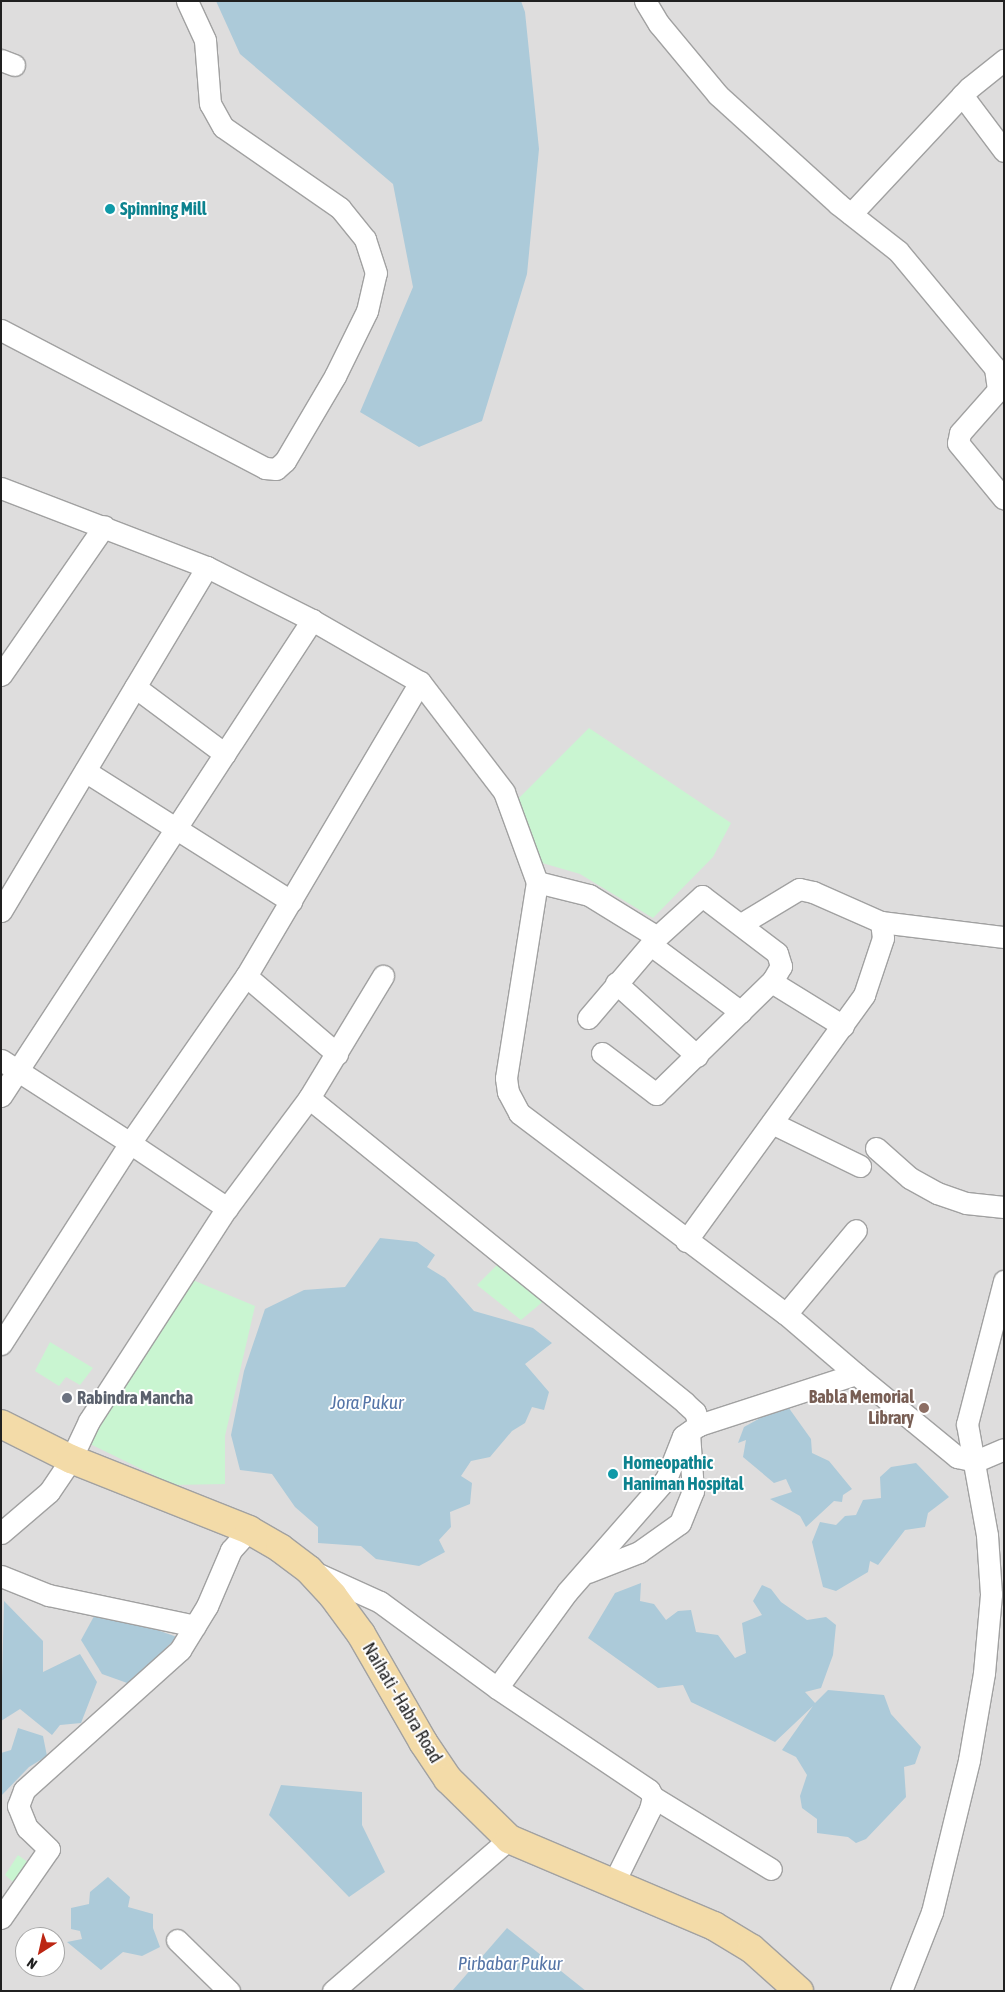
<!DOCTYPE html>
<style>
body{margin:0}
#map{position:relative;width:1005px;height:1992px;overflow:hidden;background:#efeee7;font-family:"Asap Condensed",sans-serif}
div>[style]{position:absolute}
.residential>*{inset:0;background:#dedddd}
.park>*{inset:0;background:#c9f5d1}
.water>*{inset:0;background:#accad9}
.roads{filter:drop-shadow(1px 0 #a1a1a1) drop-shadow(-1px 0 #a1a1a1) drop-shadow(0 1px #a1a1a1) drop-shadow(0 -1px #a1a1a1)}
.minor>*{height:21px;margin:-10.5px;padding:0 10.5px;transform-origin:10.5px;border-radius:10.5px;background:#fff}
.major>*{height:28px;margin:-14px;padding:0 14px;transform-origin:14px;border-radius:14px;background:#f3dba8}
.dots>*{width:14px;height:14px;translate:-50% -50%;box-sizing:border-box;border:2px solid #fff;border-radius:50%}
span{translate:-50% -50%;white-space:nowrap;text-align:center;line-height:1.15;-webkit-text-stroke:4px #fff;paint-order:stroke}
.culture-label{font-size:18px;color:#0d838f;font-weight:700}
.left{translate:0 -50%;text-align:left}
.worship-label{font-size:18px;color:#5b616d;font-weight:700}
.education-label{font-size:18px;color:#785e54;font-weight:700}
.right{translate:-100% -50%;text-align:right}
.street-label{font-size:18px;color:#202020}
.water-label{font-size:19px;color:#5575a7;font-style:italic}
.frame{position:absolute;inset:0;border:2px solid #202020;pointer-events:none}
.north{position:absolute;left:15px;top:1927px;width:50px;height:50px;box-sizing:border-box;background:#fff;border:1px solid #a6a6a6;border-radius:50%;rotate:215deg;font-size:14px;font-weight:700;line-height:20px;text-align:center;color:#202020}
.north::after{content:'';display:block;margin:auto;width:18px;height:22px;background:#bc2613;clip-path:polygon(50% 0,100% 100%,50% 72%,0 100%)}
</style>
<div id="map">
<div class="residential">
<i style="clip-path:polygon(evenodd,1px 1px,1004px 1px,1004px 1991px,1px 1991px,1px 1px,25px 1937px,55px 1937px,55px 1967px,25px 1967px,25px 1937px)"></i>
</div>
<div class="park">
<i style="clip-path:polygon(589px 728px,731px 823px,713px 857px,653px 918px,580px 874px,532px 860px,518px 799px)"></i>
<i style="clip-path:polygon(501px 1261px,546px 1299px,521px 1320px,477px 1285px)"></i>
<i style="clip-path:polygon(176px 1273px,255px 1306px,225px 1436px,225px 1484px,174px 1485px,82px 1440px)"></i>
<i style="clip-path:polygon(50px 1342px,93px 1368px,80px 1385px,66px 1377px,59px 1386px,35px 1371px)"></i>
<i style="clip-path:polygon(18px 1855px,33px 1866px,18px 1886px,5px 1875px)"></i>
</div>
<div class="water">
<i style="clip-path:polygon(216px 1px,521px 1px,525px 12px,539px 149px,527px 274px,482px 421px,419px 447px,360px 412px,413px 287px,393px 184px,240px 54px)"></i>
<i style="clip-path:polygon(380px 1238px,417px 1242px,435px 1255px,427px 1267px,445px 1278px,474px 1311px,533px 1328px,552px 1343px,525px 1364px,549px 1392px,544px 1410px,532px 1407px,525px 1423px,512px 1431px,490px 1457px,471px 1461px,461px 1476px,472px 1483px,470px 1504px,450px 1512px,451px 1527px,439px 1540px,445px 1552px,419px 1566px,376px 1559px,361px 1546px,318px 1543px,318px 1527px,295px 1507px,272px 1474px,240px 1470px,231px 1435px,244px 1371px,265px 1309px,304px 1290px,345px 1287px)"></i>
<i style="clip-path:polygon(786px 1404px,811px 1439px,812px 1453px,829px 1461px,852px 1489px,843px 1495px,842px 1502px,834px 1501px,806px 1527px,800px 1516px,770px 1499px,792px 1492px,786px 1479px,774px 1483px,743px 1457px,746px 1440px,738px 1443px,744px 1427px)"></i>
<i style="clip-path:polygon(916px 1463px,949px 1497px,928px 1513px,925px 1527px,905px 1530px,878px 1565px,870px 1561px,868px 1572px,836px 1591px,823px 1587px,812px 1542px,820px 1522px,836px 1525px,845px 1516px,856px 1515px,863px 1500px,881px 1498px,880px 1477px,891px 1467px)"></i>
<i style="clip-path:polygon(641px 1583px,640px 1601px,654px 1604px,666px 1620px,678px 1611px,691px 1610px,696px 1632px,718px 1635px,735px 1658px,746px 1653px,742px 1623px,762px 1615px,753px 1601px,762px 1585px,771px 1589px,781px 1602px,807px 1620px,826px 1617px,836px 1625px,833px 1655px,821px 1688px,805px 1692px,815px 1703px,828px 1690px,884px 1695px,891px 1714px,921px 1747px,915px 1764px,904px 1767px,906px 1797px,866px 1839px,856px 1843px,848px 1837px,817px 1833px,817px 1819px,802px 1808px,800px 1796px,807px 1775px,796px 1757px,782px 1750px,813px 1706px,775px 1742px,691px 1702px,683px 1685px,658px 1688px,588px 1638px,615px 1593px)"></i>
<i style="clip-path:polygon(4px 1601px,43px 1641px,43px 1672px,80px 1654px,97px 1682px,81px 1723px,60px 1725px,52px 1735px,20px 1709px,1px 1721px)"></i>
<i style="clip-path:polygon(98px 1609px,177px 1637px,130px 1684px,102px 1674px,81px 1640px)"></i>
<i style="clip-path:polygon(18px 1728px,43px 1736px,47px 1756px,29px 1767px,1px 1796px,1px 1753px,11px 1750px)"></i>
<i style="clip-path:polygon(281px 1785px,362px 1792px,362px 1825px,385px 1872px,349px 1897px,269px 1815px)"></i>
<i style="clip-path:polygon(108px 1877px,130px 1897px,128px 1907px,153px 1914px,153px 1928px,160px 1947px,142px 1956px,123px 1952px,101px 1970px,67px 1942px,82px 1939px,80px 1931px,71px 1929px,71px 1908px,89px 1904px,90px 1892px)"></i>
<i style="clip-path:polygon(507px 1928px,586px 1991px,452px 1991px)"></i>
</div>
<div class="roads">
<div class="minor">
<i style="left:645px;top:1px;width:27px;rotate:59deg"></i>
<i style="left:659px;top:24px;width:92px;rotate:50.3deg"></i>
<i style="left:718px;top:95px;width:162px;rotate:42.2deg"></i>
<i style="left:838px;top:204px;width:76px;rotate:38.1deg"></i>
<i style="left:898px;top:251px;width:152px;rotate:50.3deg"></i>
<i style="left:995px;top:368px;width:22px;rotate:82deg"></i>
<i style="left:998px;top:390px;width:57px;rotate:131.5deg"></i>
<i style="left:960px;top:433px;width:10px;rotate:101deg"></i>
<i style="left:958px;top:443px;width:72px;rotate:50.6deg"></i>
<i style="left:1px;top:60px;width:14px;rotate:21deg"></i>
<i style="left:962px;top:95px;width:70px;rotate:53.1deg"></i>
<i style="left:851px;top:214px;width:173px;rotate:-46.9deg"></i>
<i style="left:969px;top:88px;width:45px;rotate:-38.7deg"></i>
<i style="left:1px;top:330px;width:298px;rotate:27.6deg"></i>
<i style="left:265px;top:468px;width:11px;rotate:5deg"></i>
<i style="left:276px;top:469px;width:12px;rotate:-42deg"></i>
<i style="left:285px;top:461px;width:99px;rotate:-59.5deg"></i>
<i style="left:335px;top:376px;width:72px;rotate:-63.8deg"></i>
<i style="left:367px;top:311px;width:39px;rotate:-77deg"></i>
<i style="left:376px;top:273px;width:36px;rotate:-108deg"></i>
<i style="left:365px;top:239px;width:40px;rotate:-129deg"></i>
<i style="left:340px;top:208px;width:142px;rotate:-145.3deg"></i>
<i style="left:223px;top:127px;width:26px;rotate:-119deg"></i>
<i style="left:210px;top:104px;width:64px;rotate:-94.5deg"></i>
<i style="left:205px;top:40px;width:43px;rotate:-114.8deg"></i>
<i style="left:1px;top:488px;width:221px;rotate:21deg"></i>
<i style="left:1px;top:675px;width:181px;rotate:-55.3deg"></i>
<i style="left:420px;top:682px;width:138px;rotate:52.6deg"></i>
<i style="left:504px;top:792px;width:96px;rotate:69.9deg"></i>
<i style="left:537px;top:882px;width:198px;rotate:99deg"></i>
<i style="left:506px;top:1078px;width:14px;rotate:82deg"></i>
<i style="left:508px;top:1092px;width:24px;rotate:62deg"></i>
<i style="left:519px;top:1113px;width:334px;rotate:37deg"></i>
<i style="left:786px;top:1314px;width:92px;rotate:40.6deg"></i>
<i style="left:135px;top:687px;width:112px;rotate:36.7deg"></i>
<i style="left:85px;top:771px;width:244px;rotate:32.3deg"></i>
<i style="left:537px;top:882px;width:54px;rotate:14deg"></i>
<i style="left:589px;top:895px;width:80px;rotate:31.7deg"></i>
<i style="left:1px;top:911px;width:401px;rotate:-59.1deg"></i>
<i style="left:207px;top:567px;width:118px;rotate:26.8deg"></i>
<i style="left:312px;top:620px;width:125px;rotate:29.9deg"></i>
<i style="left:420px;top:682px;width:342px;rotate:120.6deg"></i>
<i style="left:246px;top:976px;width:203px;rotate:124.8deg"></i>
<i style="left:130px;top:1143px;width:153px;rotate:-147.2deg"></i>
<i style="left:881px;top:922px;width:124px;rotate:7deg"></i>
<i style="left:651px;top:945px;width:112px;rotate:36.7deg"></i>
<i style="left:246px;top:976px;width:120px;rotate:40.6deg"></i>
<i style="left:616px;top:983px;width:109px;rotate:42deg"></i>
<i style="left:588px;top:1018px;width:106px;rotate:-49.6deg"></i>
<i style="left:657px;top:937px;width:61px;rotate:-42.3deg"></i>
<i style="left:702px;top:896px;width:94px;rotate:37.2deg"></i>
<i style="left:777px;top:953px;width:14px;rotate:73deg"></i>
<i style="left:781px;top:966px;width:16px;rotate:120deg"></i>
<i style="left:773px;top:980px;width:4px;rotate:63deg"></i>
<i style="left:775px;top:984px;width:80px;rotate:31.7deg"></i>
<i style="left:602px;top:1053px;width:68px;rotate:37.2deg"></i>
<i style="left:656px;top:1094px;width:163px;rotate:-44.3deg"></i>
<i style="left:1px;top:1096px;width:569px;rotate:-56.84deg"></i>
<i style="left:309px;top:1098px;width:484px;rotate:39deg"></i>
<i style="left:685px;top:1403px;width:13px;rotate:42deg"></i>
<i style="left:695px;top:1412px;width:14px;rotate:73deg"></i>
<i style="left:772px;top:1123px;width:98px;rotate:26deg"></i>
<i style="left:876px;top:1148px;width:45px;rotate:41.4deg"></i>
<i style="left:910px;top:1178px;width:31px;rotate:29deg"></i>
<i style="left:937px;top:1193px;width:31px;rotate:19deg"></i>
<i style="left:966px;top:1203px;width:38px;rotate:6deg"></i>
<i style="left:686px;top:1241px;width:304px;rotate:-54.1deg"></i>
<i style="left:864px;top:995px;width:60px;rotate:-71.6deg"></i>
<i style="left:883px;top:938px;width:16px;rotate:-97deg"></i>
<i style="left:881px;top:922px;width:74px;rotate:-156.2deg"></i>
<i style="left:813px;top:892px;width:14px;rotate:-168deg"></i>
<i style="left:799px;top:889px;width:68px;rotate:148.9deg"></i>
<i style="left:786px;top:1314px;width:109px;rotate:-50.2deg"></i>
<i style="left:1px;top:1344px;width:239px;rotate:-57.3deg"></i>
<i style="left:130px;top:1143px;width:117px;rotate:33.8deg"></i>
<i style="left:1px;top:1533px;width:63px;rotate:-40.5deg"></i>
<i style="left:49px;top:1492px;width:40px;rotate:-56deg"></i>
<i style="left:71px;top:1459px;width:42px;rotate:-64.7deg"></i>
<i style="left:89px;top:1421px;width:254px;rotate:-57.1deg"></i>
<i style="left:227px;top:1208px;width:137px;rotate:-53.3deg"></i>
<i style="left:309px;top:1098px;width:143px;rotate:-58.8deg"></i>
<i style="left:314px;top:1572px;width:72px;rotate:24.4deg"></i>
<i style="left:380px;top:1602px;width:145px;rotate:36.3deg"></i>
<i style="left:588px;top:1572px;width:55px;rotate:-21.4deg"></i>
<i style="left:639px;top:1552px;width:50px;rotate:-35.3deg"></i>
<i style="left:680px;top:1523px;width:35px;rotate:-68deg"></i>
<i style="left:693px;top:1491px;width:59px;rotate:-93.9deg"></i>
<i style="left:1px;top:1576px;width:51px;rotate:22deg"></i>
<i style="left:48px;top:1595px;width:150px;rotate:11.9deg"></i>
<i style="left:653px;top:1797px;width:138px;rotate:31.4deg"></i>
<i style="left:614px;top:1882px;width:81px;rotate:-63.7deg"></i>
<i style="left:650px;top:1809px;width:12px;rotate:-76deg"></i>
<i style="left:653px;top:1797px;width:8px;rotate:-120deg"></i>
<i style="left:649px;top:1790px;width:183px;rotate:-146.1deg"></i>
<i style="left:497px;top:1688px;width:119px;rotate:-53.9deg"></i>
<i style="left:567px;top:1592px;width:150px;rotate:-48.8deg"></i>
<i style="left:666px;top:1479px;width:46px;rotate:-68.4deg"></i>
<i style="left:683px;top:1436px;width:19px;rotate:-35deg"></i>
<i style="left:699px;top:1425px;width:165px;rotate:-18deg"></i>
<i style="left:856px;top:1374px;width:131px;rotate:39.4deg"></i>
<i style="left:957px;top:1457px;width:19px;rotate:12deg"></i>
<i style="left:976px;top:1461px;width:30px;rotate:-23deg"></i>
<i style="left:1px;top:1918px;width:84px;rotate:-55.2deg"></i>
<i style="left:49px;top:1849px;width:30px;rotate:-136deg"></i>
<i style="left:27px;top:1828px;width:24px;rotate:-112deg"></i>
<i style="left:18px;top:1806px;width:17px;rotate:-69deg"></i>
<i style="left:24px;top:1790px;width:210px;rotate:-41.9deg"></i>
<i style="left:180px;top:1650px;width:52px;rotate:-58.5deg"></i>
<i style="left:207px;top:1606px;width:61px;rotate:-66.8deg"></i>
<i style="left:231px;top:1550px;width:27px;rotate:-48deg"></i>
<i style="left:177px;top:1940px;width:73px;rotate:44.4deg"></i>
<i style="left:333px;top:1991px;width:233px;rotate:-40.8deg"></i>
<i style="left:901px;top:1991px;width:85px;rotate:-68.6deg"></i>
<i style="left:932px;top:1912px;width:156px;rotate:-76.3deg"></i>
<i style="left:969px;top:1760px;width:88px;rotate:-80.2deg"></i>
<i style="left:984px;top:1673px;width:79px;rotate:-84.9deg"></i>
<i style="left:991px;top:1594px;width:59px;rotate:-93.9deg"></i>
<i style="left:987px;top:1535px;width:113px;rotate:-100.2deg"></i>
<i style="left:967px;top:1424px;width:148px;rotate:-75.5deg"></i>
</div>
<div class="major">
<i style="left:1px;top:1424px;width:78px;rotate:26.6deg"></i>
<i style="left:71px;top:1459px;width:192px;rotate:21.7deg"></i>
<i style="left:249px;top:1530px;width:36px;rotate:30deg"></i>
<i style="left:280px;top:1548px;width:36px;rotate:37deg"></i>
<i style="left:309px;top:1570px;width:35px;rotate:47deg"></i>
<i style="left:333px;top:1596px;width:47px;rotate:53.6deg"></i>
<i style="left:361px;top:1634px;width:125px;rotate:60.1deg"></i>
<i style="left:423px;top:1742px;width:45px;rotate:56deg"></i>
<i style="left:448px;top:1779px;width:86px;rotate:44.5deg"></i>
<i style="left:509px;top:1839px;width:223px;rotate:23deg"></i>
<i style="left:714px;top:1926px;width:44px;rotate:31.2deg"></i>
<i style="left:752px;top:1949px;width:63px;rotate:41.8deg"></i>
</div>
</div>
<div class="dots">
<i style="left:110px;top:209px;background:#0f9aa8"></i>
<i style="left:67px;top:1398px;background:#6b7280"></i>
<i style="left:924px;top:1408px;background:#8d6e63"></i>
<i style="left:613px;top:1474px;background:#0f9aa8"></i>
</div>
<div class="culture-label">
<span class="left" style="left:120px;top:209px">Spinning Mill</span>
<span class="left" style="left:623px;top:1474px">Homeopathic<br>Haniman Hospital</span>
</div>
<div class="worship-label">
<span class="left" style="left:77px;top:1398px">Rabindra Mancha</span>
</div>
<div class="education-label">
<span class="right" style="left:914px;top:1408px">Babla Memorial<br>Library</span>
</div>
<div class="street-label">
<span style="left:402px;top:1703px;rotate:59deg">Naihati - Habra Road</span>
</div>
<div class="water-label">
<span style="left:367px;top:1403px">Jora Pukur</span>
<span style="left:510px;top:1964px">Pirbabar Pukur</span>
</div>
<div class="frame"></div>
<div class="north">N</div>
</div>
